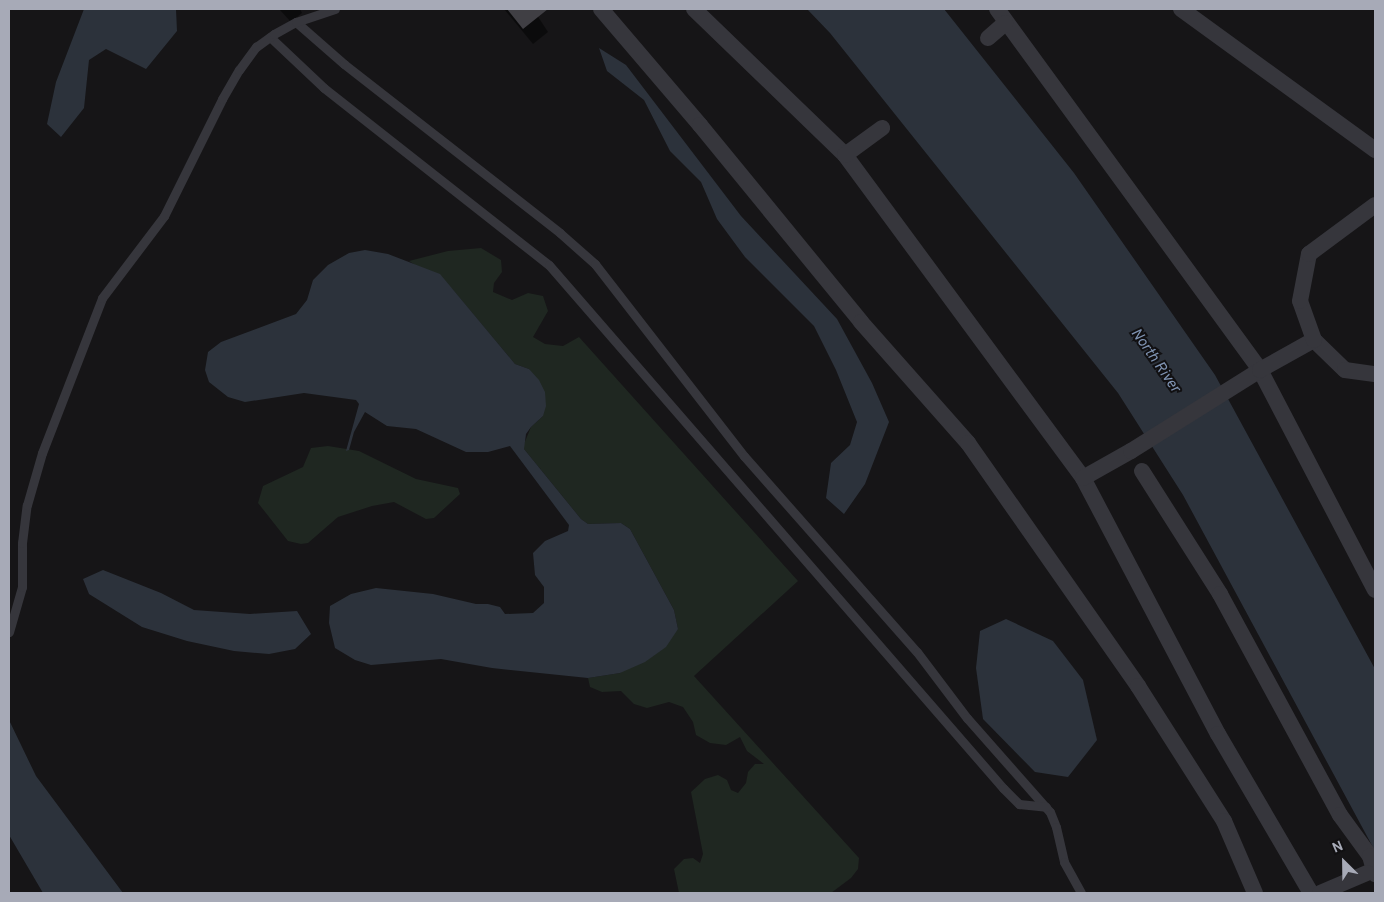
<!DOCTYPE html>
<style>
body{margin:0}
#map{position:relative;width:1384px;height:902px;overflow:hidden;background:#161517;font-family:Overpass,sans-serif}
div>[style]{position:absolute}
.green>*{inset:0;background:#1f2721}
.water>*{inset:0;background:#2c323b}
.shadow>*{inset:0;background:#0007}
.building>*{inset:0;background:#403f44}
.lane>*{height:9px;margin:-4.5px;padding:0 4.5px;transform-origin:4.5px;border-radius:4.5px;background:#36363c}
.street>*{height:16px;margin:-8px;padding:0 8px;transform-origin:8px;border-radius:8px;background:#36363c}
span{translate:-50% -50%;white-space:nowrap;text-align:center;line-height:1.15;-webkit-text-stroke:4px #111012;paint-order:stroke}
.water-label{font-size:15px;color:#7f93b2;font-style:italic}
.frame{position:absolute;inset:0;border:10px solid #a7aab7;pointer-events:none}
.north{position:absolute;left:1319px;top:837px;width:50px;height:50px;-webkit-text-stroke:4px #111012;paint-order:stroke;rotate:337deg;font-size:14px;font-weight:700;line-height:20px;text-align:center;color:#a7aab7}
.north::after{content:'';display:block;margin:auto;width:18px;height:22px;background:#a7aab7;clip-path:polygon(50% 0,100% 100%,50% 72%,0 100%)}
</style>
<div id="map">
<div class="green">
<i style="clip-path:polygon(481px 248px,501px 260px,502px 272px,494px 283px,493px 292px,512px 300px,528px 293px,543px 296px,548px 311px,533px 337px,545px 344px,563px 346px,579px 337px,798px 581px,694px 676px,859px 858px,858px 869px,851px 878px,831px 893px,679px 893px,674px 869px,684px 859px,693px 858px,700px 863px,703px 854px,691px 792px,705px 779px,718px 775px,727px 780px,731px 790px,738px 793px,746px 783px,748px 772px,755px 764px,764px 764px,747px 751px,740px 737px,726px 745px,710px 743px,696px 735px,693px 722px,683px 707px,669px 702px,647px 708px,634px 704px,621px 691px,602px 692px,590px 687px,588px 678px,620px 673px,678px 629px,674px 610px,630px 529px,621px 523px,588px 524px,581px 519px,524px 449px,524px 444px,531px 427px,543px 416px,529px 369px,515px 364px,453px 290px,409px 261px,448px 251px)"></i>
<i style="clip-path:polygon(328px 446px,359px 451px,416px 479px,458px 488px,460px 494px,434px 518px,426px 519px,394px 502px,372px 506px,338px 517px,308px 543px,301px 544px,288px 541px,258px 503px,263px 486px,303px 467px,311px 448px)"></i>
</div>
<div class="water">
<i style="clip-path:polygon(84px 9px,176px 9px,177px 31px,146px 69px,106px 49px,89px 60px,84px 108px,61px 137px,47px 124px,56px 82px)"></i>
<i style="clip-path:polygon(807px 9px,944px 9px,1074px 173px,1215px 375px,1375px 669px,1375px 851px,1183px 495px,1118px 393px,830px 33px)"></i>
<i style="clip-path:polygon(599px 48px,626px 65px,741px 216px,837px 319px,872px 383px,889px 422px,865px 484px,844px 514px,826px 498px,831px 463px,850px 445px,857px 422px,836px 370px,814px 326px,745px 257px,717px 219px,701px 182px,670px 151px,644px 100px,607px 71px)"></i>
<i style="clip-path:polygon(365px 250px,388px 254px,440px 274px,515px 364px,529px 369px,539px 380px,545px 392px,546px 406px,543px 416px,531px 427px,526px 434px,524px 449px,581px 519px,588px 524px,621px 523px,630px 529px,674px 610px,678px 629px,666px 647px,645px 662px,620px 673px,588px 678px,492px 668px,441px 659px,371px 665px,355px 660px,335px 648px,329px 623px,330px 606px,351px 594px,376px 588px,433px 594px,476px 604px,488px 604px,500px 607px,505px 614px,533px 613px,544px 603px,544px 587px,535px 575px,533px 553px,545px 541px,568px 531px,569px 525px,510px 446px,488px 452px,466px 452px,416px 429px,387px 426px,365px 412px,354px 432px,349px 450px,346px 451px,359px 404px,356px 400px,304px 393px,245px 402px,228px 397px,209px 382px,205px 370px,208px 352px,221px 342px,296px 314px,307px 300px,313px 280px,328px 265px,349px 253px)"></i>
<i style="clip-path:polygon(103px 570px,161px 593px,194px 610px,250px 614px,297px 611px,311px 634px,295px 649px,269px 654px,234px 651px,187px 641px,142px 627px,89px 594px,83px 579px)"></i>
<i style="clip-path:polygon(1006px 619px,1053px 641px,1083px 680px,1097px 740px,1068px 777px,1035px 772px,983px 719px,976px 668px,980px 631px)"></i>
<i style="clip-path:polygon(9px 720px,36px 776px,123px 893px,43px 893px,9px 835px)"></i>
</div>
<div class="shadow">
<i style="clip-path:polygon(279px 9px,300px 9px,302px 13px,291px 22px)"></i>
<i style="clip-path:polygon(504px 9px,533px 9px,548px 32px,533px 44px)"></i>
</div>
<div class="building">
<i style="clip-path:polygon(507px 9px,548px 9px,523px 29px)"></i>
</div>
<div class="lane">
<i style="left:296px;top:22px;width:64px;rotate:41.2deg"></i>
<i style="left:344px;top:64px;width:274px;rotate:38deg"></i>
<i style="left:560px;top:233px;width:47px;rotate:41.5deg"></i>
<i style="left:595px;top:264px;width:243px;rotate:52.2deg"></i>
<i style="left:744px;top:456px;width:261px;rotate:48.6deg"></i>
<i style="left:917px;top:652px;width:83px;rotate:52.9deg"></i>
<i style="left:967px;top:718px;width:125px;rotate:48.6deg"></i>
<i style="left:1050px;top:812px;width:16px;rotate:68deg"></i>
<i style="left:1056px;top:827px;width:36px;rotate:77deg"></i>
<i style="left:1064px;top:862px;width:35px;rotate:61deg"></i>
<i style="left:270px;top:37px;width:74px;rotate:43.4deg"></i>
<i style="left:324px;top:88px;width:286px;rotate:38.2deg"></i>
<i style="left:549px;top:265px;width:693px;rotate:49.04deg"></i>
<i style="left:1003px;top:788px;width:23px;rotate:45deg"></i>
<i style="left:1019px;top:804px;width:27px;rotate:6deg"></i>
<i style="left:9px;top:632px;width:47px;rotate:-73.9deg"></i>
<i style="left:22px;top:587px;width:44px;rotate:-90deg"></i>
<i style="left:22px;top:543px;width:38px;rotate:-83deg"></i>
<i style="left:27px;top:505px;width:54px;rotate:-73.9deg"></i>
<i style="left:42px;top:453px;width:166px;rotate:-68.8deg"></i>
<i style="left:102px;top:298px;width:103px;rotate:-52.9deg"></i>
<i style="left:164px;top:216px;width:131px;rotate:-63.6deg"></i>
<i style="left:222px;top:99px;width:34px;rotate:-60deg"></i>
<i style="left:239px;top:70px;width:29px;rotate:-54deg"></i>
<i style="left:256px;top:47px;width:22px;rotate:-36deg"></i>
<i style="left:274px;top:34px;width:25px;rotate:-29deg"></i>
<i style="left:296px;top:22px;width:41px;rotate:-18.4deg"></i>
</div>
<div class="street">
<i style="left:601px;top:9px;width:153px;rotate:49.5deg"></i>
<i style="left:700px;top:125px;width:254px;rotate:50.7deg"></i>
<i style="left:861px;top:322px;width:162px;rotate:48.5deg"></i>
<i style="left:968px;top:443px;width:297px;rotate:55deg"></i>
<i style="left:1138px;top:686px;width:160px;rotate:57.5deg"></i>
<i style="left:1224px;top:821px;width:78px;rotate:66.7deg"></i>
<i style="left:694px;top:9px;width:210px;rotate:44deg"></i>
<i style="left:845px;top:155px;width:401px;rotate:53.6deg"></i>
<i style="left:1083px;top:478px;width:289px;rotate:62.2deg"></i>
<i style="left:1218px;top:734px;width:184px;rotate:59.7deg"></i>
<i style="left:997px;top:9px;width:447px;rotate:53.9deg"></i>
<i style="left:1260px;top:370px;width:248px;rotate:62.4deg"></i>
<i style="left:1181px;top:9px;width:240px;rotate:36deg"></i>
<i style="left:988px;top:38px;width:23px;rotate:-41deg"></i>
<i style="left:845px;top:155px;width:46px;rotate:-36.1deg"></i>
<i style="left:1314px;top:340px;width:43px;rotate:44.1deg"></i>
<i style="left:1345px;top:370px;width:30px;rotate:8deg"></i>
<i style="left:1142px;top:471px;width:146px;rotate:57.6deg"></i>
<i style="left:1220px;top:594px;width:251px;rotate:61.5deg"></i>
<i style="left:1340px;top:815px;width:51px;rotate:53.8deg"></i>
<i style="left:1370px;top:856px;width:19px;rotate:74deg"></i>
<i style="left:1083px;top:478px;width:55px;rotate:-29.4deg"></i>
<i style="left:1131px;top:451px;width:152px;rotate:-32.1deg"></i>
<i style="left:1260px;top:370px;width:62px;rotate:-29.1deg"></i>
<i style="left:1314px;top:340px;width:41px;rotate:-109.7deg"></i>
<i style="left:1300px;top:301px;width:48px;rotate:-79.2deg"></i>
<i style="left:1309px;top:254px;width:82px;rotate:-36.6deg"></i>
<i style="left:1320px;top:893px;width:51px;rotate:-23.1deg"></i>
</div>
<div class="water-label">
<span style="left:1155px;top:361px;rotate:55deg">North River</span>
</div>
<div class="frame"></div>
<div class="north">N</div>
</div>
